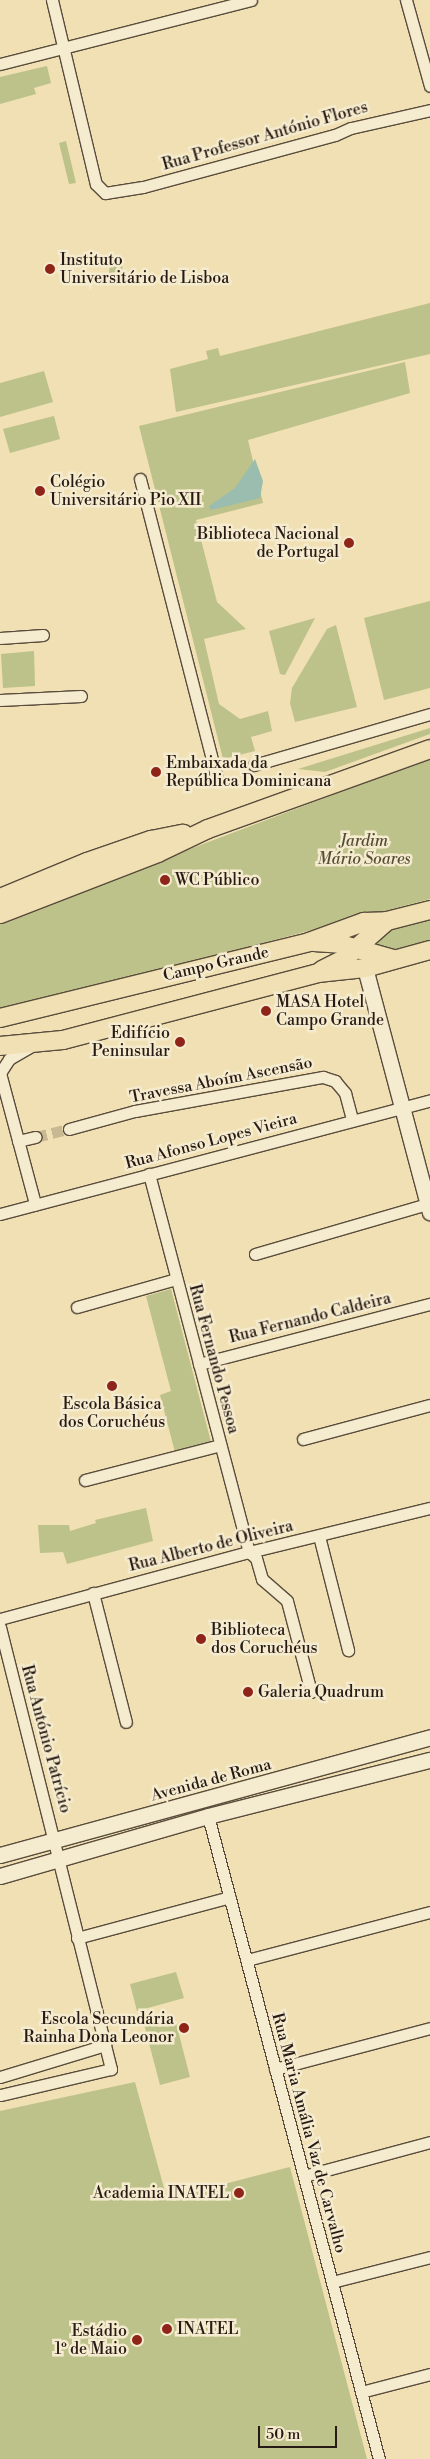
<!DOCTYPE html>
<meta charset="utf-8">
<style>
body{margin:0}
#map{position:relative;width:430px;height:2459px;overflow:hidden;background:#f0e0b3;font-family:"Libre Bodoni",serif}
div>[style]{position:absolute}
.green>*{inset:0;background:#bdc18a}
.water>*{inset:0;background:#9abdaf}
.street-tunnel>*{height:11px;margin-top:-5.5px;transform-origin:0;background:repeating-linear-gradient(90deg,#c8b893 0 11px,transparent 0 16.5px)}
.roads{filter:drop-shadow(1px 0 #594c3c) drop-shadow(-1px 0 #594c3c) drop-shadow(0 1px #594c3c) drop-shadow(0 -1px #594c3c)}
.street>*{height:11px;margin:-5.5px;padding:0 5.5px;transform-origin:5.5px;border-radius:5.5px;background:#f5ebce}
.secondary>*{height:15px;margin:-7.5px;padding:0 7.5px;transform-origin:7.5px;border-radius:7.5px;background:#f5ebce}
.primary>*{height:18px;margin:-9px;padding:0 9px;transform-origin:9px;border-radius:9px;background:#f0e0b3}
.dots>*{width:14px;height:14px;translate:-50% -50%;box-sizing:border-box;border:2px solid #f5ebce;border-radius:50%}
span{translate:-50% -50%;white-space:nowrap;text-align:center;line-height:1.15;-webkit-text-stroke:5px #f5ebce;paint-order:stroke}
.street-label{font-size:16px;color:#271a14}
.poi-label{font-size:16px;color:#271a14}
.left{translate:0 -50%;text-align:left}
.right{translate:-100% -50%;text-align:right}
.park-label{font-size:16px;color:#544c37;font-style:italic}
.scale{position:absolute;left:258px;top:2426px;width:79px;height:22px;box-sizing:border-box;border:2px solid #271a14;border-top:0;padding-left:6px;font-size:15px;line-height:18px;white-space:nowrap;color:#271a14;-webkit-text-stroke:4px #f5ebce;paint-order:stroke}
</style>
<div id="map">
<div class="green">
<i style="clip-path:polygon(47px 66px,51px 83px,34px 88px,36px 94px,0 104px,0 77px)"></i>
<i style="clip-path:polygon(66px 141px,76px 183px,69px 184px,59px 143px)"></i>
<i style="clip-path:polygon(110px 255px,123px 256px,122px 276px,109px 275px)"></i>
<i style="clip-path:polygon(430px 303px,430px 354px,176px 412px,170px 369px,208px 359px,206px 351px,218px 348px,220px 356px)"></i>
<i style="clip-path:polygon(405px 362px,410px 393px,248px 440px,263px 503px,196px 520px,217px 602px,246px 629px,204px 639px,219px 704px,240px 719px,268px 711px,272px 731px,251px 737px,255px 751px,223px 759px,139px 426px)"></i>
<i style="clip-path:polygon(44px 371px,53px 402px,0 417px,0 383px)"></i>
<i style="clip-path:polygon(54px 416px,60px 439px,10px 453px,3px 429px)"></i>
<i style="clip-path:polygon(430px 601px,430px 688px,384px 700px,364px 618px)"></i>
<i style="clip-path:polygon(315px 618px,285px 675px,280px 674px,269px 631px)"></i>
<i style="clip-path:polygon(336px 625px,357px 707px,295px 722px,290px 703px,292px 688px,327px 629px)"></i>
<i style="clip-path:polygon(34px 651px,35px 686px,3px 688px,1px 654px)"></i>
<i style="clip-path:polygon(430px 728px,430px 734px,325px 772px,298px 769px)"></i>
<i style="clip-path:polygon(430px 758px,430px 899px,0 1012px,0 921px)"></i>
<i style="clip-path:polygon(430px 918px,430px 942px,396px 950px,372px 946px,391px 929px)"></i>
<i style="clip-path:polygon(171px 1289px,211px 1442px,175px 1452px,160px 1395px,171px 1391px,146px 1296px)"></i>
<i style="clip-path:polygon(146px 1508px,153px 1541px,67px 1564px,63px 1552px,40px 1553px,38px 1525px,69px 1525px,70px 1531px,96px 1523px,95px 1520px)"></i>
<i style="clip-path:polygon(176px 1972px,184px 1998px,137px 2011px,130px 1984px)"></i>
<i style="clip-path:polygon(174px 2015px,190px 2077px,160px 2085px,144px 2024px)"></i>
<i style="clip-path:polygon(135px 2082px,167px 2199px,290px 2167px,367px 2459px,0 2459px,0 2111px)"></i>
</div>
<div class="water">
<i style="clip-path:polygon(255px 459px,263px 481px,260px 498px,211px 510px,209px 506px,235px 488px)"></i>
</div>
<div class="street-tunnel">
<i style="left:36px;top:1137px;width:34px;rotate:-14deg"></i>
</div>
<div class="roads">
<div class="street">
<i style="left:52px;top:0;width:189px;rotate:76.6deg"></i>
<i style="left:96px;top:184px;width:13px;rotate:45deg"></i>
<i style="left:105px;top:193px;width:38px;rotate:-9deg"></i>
<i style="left:143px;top:187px;width:199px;rotate:-15.2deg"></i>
<i style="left:335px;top:135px;width:17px;rotate:-24deg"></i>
<i style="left:351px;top:128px;width:81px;rotate:-12.8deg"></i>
<i style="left:406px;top:0;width:89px;rotate:74.4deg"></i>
<i style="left:0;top:64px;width:259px;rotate:-14.3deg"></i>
<i style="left:140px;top:479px;width:306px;rotate:75.6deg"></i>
<i style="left:0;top:638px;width:43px;rotate:-4deg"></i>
<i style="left:0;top:700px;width:81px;rotate:-2.8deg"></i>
<i style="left:254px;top:765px;width:183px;rotate:-16.2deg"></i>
<i style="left:0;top:1073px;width:136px;rotate:75deg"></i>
<i style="left:0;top:1073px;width:17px;rotate:-57deg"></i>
<i style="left:9px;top:1059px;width:24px;rotate:-30deg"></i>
<i style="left:69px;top:1129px;width:68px;rotate:-15.3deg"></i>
<i style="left:135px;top:1111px;width:191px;rotate:-10.3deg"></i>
<i style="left:323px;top:1077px;width:13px;rotate:18deg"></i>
<i style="left:335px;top:1081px;width:16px;rotate:50deg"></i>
<i style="left:345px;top:1093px;width:28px;rotate:75deg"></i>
<i style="left:18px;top:1141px;width:18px;rotate:-13deg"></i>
<i style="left:149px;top:1174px;width:391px;rotate:75.2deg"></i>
<i style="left:0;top:1214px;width:445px;rotate:-14.8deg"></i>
<i style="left:255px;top:1254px;width:182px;rotate:-16.2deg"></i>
<i style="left:77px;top:1307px;width:103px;rotate:-15.8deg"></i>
<i style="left:199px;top:1364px;width:239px;rotate:-14.6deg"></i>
<i style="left:303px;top:1439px;width:131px;rotate:-15deg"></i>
<i style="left:85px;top:1480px;width:139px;rotate:-14.5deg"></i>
<i style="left:319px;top:1536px;width:118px;rotate:75.7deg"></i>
<i style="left:249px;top:1552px;width:9px;rotate:41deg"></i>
<i style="left:256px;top:1558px;width:22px;rotate:74deg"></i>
<i style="left:262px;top:1579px;width:33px;rotate:41deg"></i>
<i style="left:287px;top:1601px;width:94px;rotate:75.2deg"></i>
<i style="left:93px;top:1593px;width:133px;rotate:75.7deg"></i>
<i style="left:0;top:1619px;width:258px;rotate:-15.1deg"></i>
<i style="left:249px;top:1552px;width:186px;rotate:-13.7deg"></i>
<i style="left:0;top:1627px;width:456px;rotate:75.9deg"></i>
<i style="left:111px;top:2069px;width:114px;rotate:166.8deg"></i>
<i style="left:208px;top:1816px;width:665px;rotate:75.11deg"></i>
<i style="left:77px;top:1938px;width:158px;rotate:-15deg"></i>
<i style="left:247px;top:1960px;width:189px;rotate:-14.7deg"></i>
<i style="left:275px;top:2069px;width:160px;rotate:-14.8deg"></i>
<i style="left:0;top:2077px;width:110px;rotate:-16.9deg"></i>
<i style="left:304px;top:2176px;width:131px;rotate:-15.1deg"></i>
<i style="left:332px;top:2282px;width:101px;rotate:-14.3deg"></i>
<i style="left:361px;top:2392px;width:71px;rotate:-14.6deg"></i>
</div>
<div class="secondary">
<i style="left:365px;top:968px;width:253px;rotate:75.1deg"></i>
<i style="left:0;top:1855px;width:446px;rotate:-15.3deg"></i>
<i style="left:0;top:1876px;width:216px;rotate:-16.1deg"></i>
<i style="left:208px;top:1816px;width:229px;rotate:-14.2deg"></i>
</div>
<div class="primary">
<i style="left:0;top:898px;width:94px;rotate:-22.5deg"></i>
<i style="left:87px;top:862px;width:68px;rotate:-19deg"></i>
<i style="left:151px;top:840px;width:33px;rotate:-11deg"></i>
<i style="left:0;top:914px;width:169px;rotate:-21.1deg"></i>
<i style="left:158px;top:853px;width:55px;rotate:-25.6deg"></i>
<i style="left:208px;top:829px;width:236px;rotate:-19.8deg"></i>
<i style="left:314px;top:942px;width:26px;rotate:4deg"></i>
<i style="left:340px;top:944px;width:55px;rotate:15.8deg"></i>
<i style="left:322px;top:970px;width:25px;rotate:-27deg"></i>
<i style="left:344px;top:959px;width:57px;rotate:-41.5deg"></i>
<i style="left:0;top:1018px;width:318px;rotate:-13.8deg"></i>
<i style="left:309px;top:942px;width:59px;rotate:-20deg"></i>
<i style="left:364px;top:922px;width:23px;rotate:-2deg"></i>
<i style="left:387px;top:921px;width:44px;rotate:-14.3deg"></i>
<i style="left:0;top:1046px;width:63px;rotate:-5.4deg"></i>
<i style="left:63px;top:1040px;width:264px;rotate:-14.7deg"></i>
<i style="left:318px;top:973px;width:47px;rotate:-6.1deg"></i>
<i style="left:365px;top:968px;width:67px;rotate:-15.5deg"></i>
</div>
</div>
<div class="dots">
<i style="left:50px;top:269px;background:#8f2418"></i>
<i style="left:40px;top:491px;background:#8f2418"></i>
<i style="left:349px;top:543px;background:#8f2418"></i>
<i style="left:156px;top:772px;background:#8f2418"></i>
<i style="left:165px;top:880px;background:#8f2418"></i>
<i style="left:266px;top:1011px;background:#8f2418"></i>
<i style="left:180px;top:1042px;background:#8f2418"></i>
<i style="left:112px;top:1386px;background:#8f2418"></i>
<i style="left:201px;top:1639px;background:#8f2418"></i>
<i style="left:248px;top:1692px;background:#8f2418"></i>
<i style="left:184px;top:2028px;background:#8f2418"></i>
<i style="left:239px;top:2193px;background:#8f2418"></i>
<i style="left:167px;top:2329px;background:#8f2418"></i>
<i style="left:137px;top:2340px;background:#8f2418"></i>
</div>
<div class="street-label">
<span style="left:265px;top:136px;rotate:-16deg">Rua Professor António Flores</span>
<span style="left:216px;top:964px;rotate:-13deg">Campo Grande</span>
<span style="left:221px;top:1080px;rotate:-11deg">Travessa Aboím Ascensão</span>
<span style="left:211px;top:1141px;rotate:-15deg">Rua Afonso Lopes Vieira</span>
<span style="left:310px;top:1318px;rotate:-14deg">Rua Fernando Caldeira</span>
<span style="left:214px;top:1359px;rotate:75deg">Rua Fernando Pessoa</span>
<span style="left:211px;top:1546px;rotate:-14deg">Rua Alberto de Oliveira</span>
<span style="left:46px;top:1739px;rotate:75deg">Rua António Patrício</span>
<span style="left:211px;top:1780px;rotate:-15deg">Avenida de Roma</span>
<span style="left:309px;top:2133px;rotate:75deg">Rua Maria Amália Vaz de Carvalho</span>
</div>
<div class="poi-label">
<span class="left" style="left:60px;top:269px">Instituto<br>Universitário de Lisboa</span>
<span class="left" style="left:50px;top:491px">Colégio<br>Universitário Pio XII</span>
<span class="right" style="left:339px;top:543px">Biblioteca Nacional<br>de Portugal</span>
<span class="left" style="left:166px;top:772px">Embaixada da<br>República Dominicana</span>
<span class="left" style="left:175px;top:880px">WC Público</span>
<span class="left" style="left:276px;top:1011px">MASA Hotel<br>Campo Grande</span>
<span class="right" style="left:170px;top:1042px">Edifício<br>Peninsular</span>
<span style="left:112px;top:1413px">Escola Básica<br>dos Coruchéus</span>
<span class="left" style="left:211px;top:1639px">Biblioteca<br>dos Coruchéus</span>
<span class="left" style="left:258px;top:1692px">Galeria Quadrum</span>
<span class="right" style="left:174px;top:2028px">Escola Secundária<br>Rainha Dona Leonor</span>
<span class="right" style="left:229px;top:2193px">Academia INATEL</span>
<span class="left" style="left:177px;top:2329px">INATEL</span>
<span class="right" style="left:127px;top:2340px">Estádio<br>1º de Maio</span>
</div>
<div class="park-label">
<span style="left:364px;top:850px">Jardim<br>Mário Soares</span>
</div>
<div class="scale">50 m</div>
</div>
